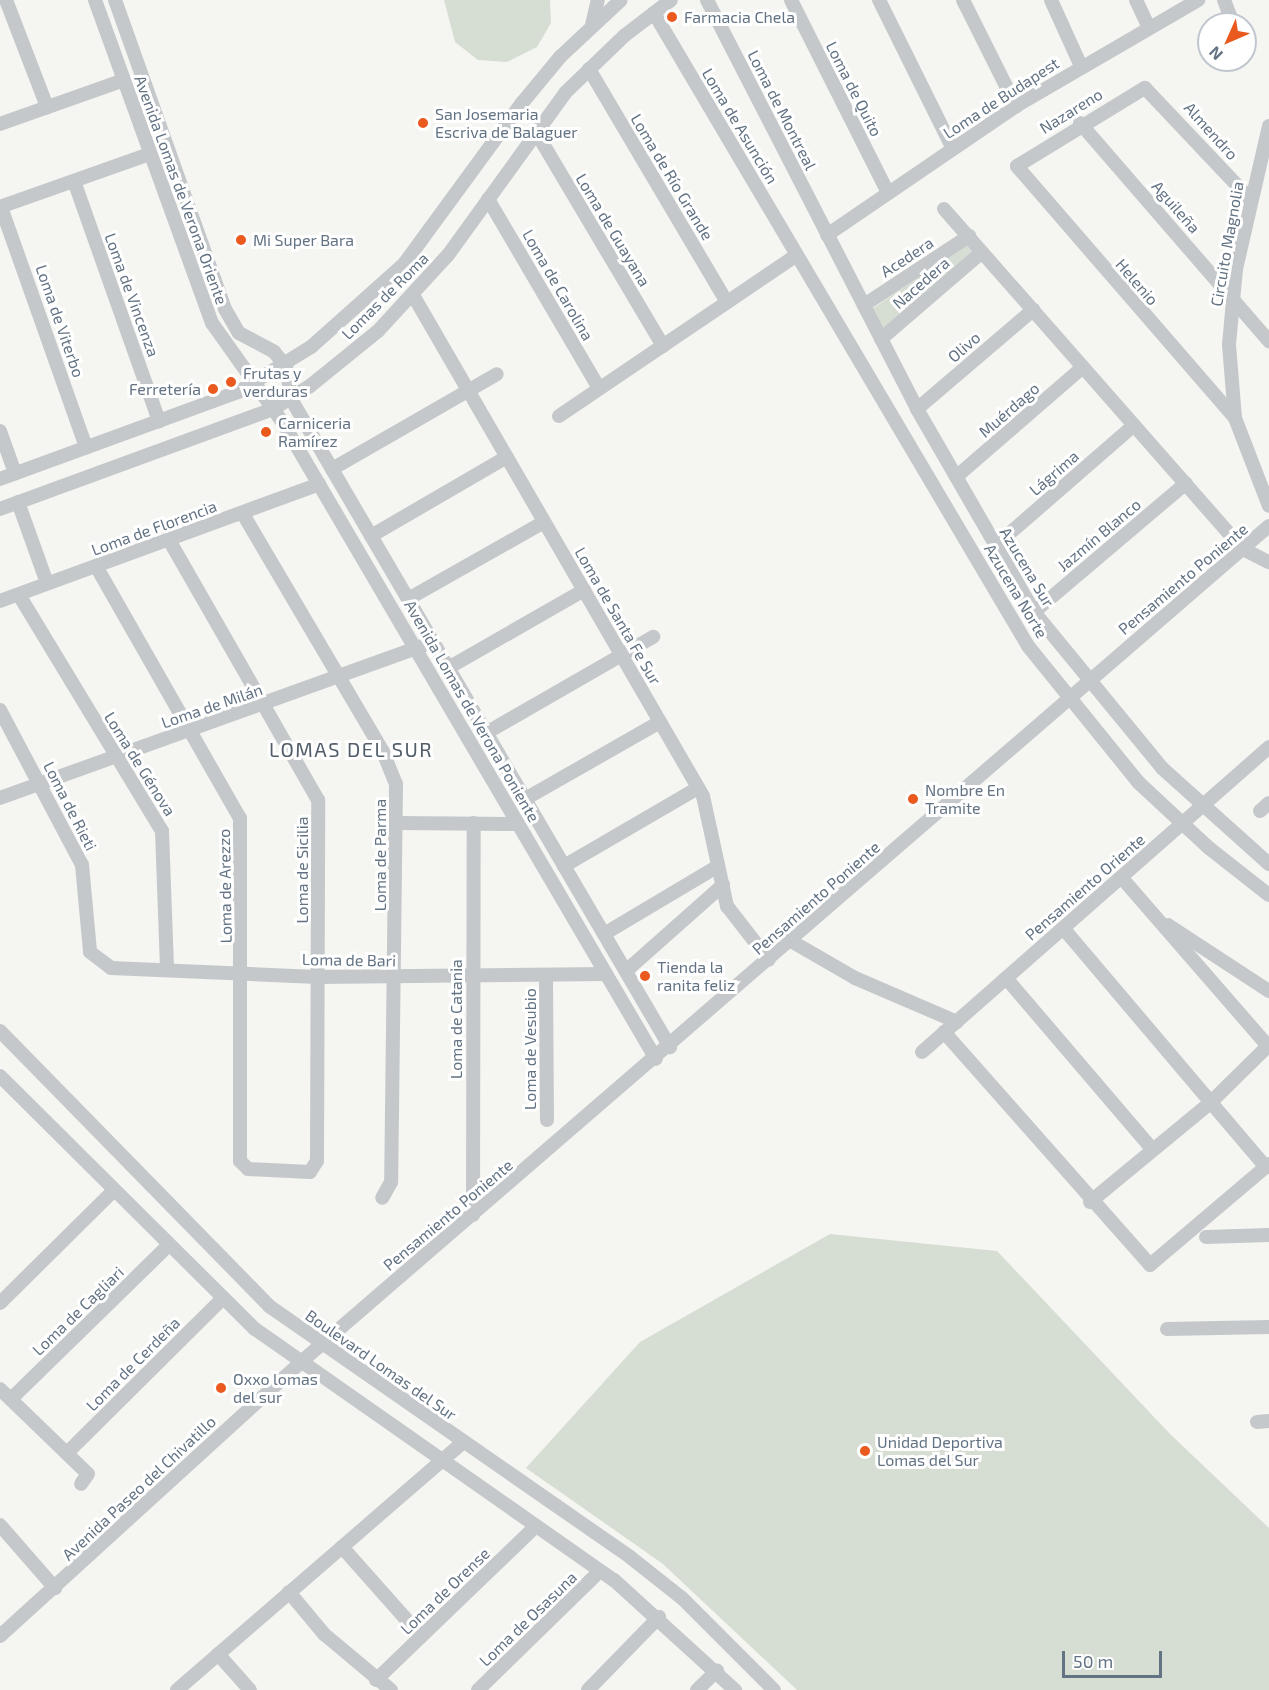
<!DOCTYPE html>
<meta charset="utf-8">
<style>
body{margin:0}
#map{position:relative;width:1269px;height:1690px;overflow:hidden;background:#f5f5f1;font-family:"Exo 2",sans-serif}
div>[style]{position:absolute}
.green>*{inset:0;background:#d6ddd2}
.minor>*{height:14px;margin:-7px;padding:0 7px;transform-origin:7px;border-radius:7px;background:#c5c8cb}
.dots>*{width:16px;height:16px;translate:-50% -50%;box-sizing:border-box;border:3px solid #fff;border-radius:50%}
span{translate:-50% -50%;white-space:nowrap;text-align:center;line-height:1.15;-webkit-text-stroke:6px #fff;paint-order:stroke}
.poi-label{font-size:16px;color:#637384}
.left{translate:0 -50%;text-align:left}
.right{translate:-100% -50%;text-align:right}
.street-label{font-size:16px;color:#637384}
.quarter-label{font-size:20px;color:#515d69;letter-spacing:1.5px}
.north{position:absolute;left:1197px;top:12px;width:60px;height:60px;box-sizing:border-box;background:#fff;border:2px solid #c1c7ce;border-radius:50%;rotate:225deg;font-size:16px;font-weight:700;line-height:24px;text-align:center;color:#637384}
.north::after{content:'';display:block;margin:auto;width:21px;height:27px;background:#ea591d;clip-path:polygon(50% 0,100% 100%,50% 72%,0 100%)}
.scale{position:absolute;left:1062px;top:1651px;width:100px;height:27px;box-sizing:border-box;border:3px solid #637384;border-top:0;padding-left:8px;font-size:18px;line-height:21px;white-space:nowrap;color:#637384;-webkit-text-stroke:4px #fff;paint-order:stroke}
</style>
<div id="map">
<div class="green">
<i style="clip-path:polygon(444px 0,550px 0,551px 23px,537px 47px,507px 62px,478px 60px,455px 42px)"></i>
<i style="clip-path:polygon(966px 245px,973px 253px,884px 331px,872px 309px)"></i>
<i style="clip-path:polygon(830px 1234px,997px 1251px,1170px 1434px,1269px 1528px,1269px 1690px,797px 1690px,663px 1564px,526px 1468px,640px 1342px)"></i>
</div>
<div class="minor">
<i style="left:6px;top:0;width:115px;rotate:69deg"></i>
<i style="left:95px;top:0;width:344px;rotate:70.1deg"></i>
<i style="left:212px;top:323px;width:123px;rotate:54.6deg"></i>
<i style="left:283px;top:423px;width:737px;rotate:59.61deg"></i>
<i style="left:115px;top:0;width:328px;rotate:70.4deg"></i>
<i style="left:225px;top:309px;width:28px;rotate:60deg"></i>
<i style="left:239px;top:333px;width:40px;rotate:28deg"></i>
<i style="left:274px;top:352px;width:18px;rotate:49deg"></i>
<i style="left:286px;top:366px;width:33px;rotate:81deg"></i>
<i style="left:291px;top:399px;width:751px;rotate:59.68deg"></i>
<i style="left:707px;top:0;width:460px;rotate:62.8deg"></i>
<i style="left:917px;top:409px;width:234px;rotate:60deg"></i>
<i style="left:1034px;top:612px;width:202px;rotate:50.6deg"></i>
<i style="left:1162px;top:768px;width:144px;rotate:41.9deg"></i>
<i style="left:791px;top:0;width:216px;rotate:63.3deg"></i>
<i style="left:879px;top:0;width:166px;rotate:63.6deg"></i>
<i style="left:963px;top:0;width:119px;rotate:63.4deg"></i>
<i style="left:1051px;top:0;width:72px;rotate:65.6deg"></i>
<i style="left:1136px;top:0;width:29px;rotate:65deg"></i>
<i style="left:1224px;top:0;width:25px;rotate:69deg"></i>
<i style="left:654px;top:13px;width:735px;rotate:59.42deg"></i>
<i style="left:1028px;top:646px;width:175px;rotate:51deg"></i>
<i style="left:1138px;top:782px;width:97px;rotate:42.9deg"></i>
<i style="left:1209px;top:848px;width:76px;rotate:38.1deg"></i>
<i style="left:592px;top:25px;width:26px;rotate:-77deg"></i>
<i style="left:589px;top:69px;width:271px;rotate:59.4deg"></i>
<i style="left:1080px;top:123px;width:289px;rotate:49.1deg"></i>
<i style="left:0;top:124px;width:132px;rotate:-19.5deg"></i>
<i style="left:1269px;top:126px;width:147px;rotate:103deg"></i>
<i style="left:1236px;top:269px;width:76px;rotate:95.3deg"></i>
<i style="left:1229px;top:345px;width:73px;rotate:85.3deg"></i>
<i style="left:1235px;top:418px;width:94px;rotate:68.9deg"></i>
<i style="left:536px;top:132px;width:249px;rotate:59.3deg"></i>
<i style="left:74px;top:181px;width:255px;rotate:70.5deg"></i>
<i style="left:488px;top:199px;width:219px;rotate:59.6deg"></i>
<i style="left:0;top:207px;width:159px;rotate:-19.5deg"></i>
<i style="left:1px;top:207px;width:255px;rotate:70.5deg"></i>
<i style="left:944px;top:209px;width:453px;rotate:48.7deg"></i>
<i style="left:1243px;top:549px;width:29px;rotate:27deg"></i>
<i style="left:827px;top:235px;width:229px;rotate:-34.3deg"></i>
<i style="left:1016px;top:106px;width:211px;rotate:-30.2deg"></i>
<i style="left:413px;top:295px;width:579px;rotate:59.94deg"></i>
<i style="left:703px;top:796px;width:113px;rotate:77.7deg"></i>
<i style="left:727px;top:906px;width:68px;rotate:52.1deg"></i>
<i style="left:864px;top:305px;width:126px;rotate:-33.3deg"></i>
<i style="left:881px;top:339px;width:133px;rotate:-40.7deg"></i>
<i style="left:917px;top:409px;width:153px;rotate:-40.5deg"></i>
<i style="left:559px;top:416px;width:287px;rotate:-34.1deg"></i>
<i style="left:1235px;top:418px;width:333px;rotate:-130.9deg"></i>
<i style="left:1017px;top:166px;width:150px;rotate:-31.4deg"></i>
<i style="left:1145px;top:88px;width:153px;rotate:46.6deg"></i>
<i style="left:0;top:431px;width:45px;rotate:70.3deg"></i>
<i style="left:332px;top:469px;width:190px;rotate:-29.9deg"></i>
<i style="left:956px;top:477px;width:168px;rotate:-40.9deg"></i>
<i style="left:0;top:479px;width:253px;rotate:-20.1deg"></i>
<i style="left:238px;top:392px;width:86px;rotate:-31.7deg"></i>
<i style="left:311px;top:347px;width:125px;rotate:-41.7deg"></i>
<i style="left:404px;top:264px;width:200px;rotate:-53.8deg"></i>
<i style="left:522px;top:103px;width:60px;rotate:-50.4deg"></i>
<i style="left:560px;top:57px;width:83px;rotate:-43.1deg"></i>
<i style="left:18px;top:502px;width:86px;rotate:70.3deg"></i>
<i style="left:0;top:509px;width:291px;rotate:-20.1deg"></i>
<i style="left:273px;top:409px;width:44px;rotate:-31.9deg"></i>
<i style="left:310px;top:386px;width:87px;rotate:-39deg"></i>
<i style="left:378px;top:331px;width:103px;rotate:-47.4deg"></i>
<i style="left:448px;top:255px;width:201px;rotate:-54.1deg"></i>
<i style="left:566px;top:92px;width:81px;rotate:-44deg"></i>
<i style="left:624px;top:36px;width:59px;rotate:-37.5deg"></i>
<i style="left:243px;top:514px;width:276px;rotate:59.5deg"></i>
<i style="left:383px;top:752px;width:35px;rotate:68deg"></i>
<i style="left:396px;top:784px;width:398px;rotate:90.7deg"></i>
<i style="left:391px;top:1182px;width:18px;rotate:119deg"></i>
<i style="left:371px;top:536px;width:157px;rotate:-30.2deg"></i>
<i style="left:995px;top:546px;width:184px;rotate:-41deg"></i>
<i style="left:96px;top:566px;width:290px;rotate:60.3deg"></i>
<i style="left:240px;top:818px;width:343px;rotate:90deg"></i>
<i style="left:240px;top:1161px;width:11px;rotate:45deg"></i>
<i style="left:248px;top:1169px;width:62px;rotate:2.8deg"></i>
<i style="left:310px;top:1172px;width:13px;rotate:-58deg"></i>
<i style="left:317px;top:1161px;width:361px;rotate:-89.8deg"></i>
<i style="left:318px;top:800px;width:300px;rotate:-119.8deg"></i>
<i style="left:19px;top:595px;width:276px;rotate:58.8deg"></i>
<i style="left:162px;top:831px;width:139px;rotate:87.9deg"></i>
<i style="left:408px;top:599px;width:156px;rotate:-29.5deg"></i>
<i style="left:0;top:601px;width:340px;rotate:-20.1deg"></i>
<i style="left:1034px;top:612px;width:199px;rotate:-40.3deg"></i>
<i style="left:448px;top:668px;width:157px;rotate:-29.8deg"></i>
<i style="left:0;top:710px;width:175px;rotate:62.1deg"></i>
<i style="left:82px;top:865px;width:87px;rotate:84.7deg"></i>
<i style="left:90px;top:952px;width:26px;rotate:37deg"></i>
<i style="left:111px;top:968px;width:206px;rotate:2.5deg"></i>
<i style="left:317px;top:977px;width:289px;rotate:-0.6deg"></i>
<i style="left:486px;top:733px;width:193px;rotate:-29.9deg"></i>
<i style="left:0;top:798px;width:449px;rotate:-19.8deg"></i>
<i style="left:525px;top:799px;width:155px;rotate:-29.7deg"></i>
<i style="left:1260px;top:811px;width:12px;rotate:-42deg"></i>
<i style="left:398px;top:823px;width:120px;rotate:0.5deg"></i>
<i style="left:564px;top:866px;width:155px;rotate:-30.2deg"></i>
<i style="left:1121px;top:877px;width:224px;rotate:49deg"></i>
<i style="left:1168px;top:925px;width:121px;rotate:33.2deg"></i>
<i style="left:1063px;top:928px;width:314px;rotate:49.7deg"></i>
<i style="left:604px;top:934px;width:133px;rotate:-30.8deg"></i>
<i style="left:791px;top:941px;width:74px;rotate:30deg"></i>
<i style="left:855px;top:978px;width:111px;rotate:23.3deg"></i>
<i style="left:626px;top:971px;width:130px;rotate:-41.6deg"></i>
<i style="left:546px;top:978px;width:142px;rotate:89.6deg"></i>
<i style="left:1006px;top:978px;width:223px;rotate:49.5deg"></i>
<i style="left:0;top:1031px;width:385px;rotate:45.6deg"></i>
<i style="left:269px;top:1306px;width:440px;rotate:34.8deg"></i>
<i style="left:630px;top:1557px;width:66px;rotate:38.3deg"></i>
<i style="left:682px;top:1598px;width:130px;rotate:45deg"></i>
<i style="left:944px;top:1032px;width:311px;rotate:48.5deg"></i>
<i style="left:1150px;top:1265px;width:156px;rotate:-40.3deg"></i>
<i style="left:922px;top:1052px;width:462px;rotate:-41.3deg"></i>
<i style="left:0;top:1076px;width:359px;rotate:44.8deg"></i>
<i style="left:255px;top:1329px;width:438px;rotate:35deg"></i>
<i style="left:614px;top:1580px;width:164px;rotate:42.3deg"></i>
<i style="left:1090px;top:1202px;width:156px;rotate:-39.5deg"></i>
<i style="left:1210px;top:1103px;width:83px;rotate:-44.5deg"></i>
<i style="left:473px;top:1215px;width:392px;rotate:-89.9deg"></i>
<i style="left:1206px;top:1237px;width:63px;rotate:-1.8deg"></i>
<i style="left:0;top:1303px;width:158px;rotate:-44.7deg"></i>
<i style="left:1167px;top:1329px;width:102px;rotate:-1.1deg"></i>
<i style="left:0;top:1389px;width:122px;rotate:44deg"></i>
<i style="left:88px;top:1474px;width:12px;rotate:125deg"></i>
<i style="left:11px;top:1399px;width:219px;rotate:-44.3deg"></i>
<i style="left:1257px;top:1422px;width:12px;rotate:-5deg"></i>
<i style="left:67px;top:1453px;width:220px;rotate:-44.8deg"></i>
<i style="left:0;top:1525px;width:84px;rotate:48.9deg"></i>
<i style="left:342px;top:1547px;width:119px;rotate:48.4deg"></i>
<i style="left:289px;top:1592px;width:55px;rotate:50.2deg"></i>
<i style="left:324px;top:1634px;width:87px;rotate:39.9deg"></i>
<i style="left:0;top:1636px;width:407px;rotate:-42.3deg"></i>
<i style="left:301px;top:1362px;width:1279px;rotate:-40.82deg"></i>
<i style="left:218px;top:1654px;width:48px;rotate:48.4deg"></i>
<i style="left:376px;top:1680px;width:222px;rotate:-43.9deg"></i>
<i style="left:177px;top:1690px;width:379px;rotate:-40.9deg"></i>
<i style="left:478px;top:1690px;width:170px;rotate:-44.3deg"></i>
<i style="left:588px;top:1690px;width:102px;rotate:-45.8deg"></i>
<i style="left:697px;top:1690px;width:28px;rotate:-44deg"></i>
</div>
<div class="dots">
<i style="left:672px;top:17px;background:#ea591d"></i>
<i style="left:423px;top:123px;background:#ea591d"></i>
<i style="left:241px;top:240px;background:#ea591d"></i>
<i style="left:231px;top:382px;background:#ea591d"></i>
<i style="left:213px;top:389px;background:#ea591d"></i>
<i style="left:266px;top:432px;background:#ea591d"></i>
<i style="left:913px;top:799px;background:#ea591d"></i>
<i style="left:645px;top:976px;background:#ea591d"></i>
<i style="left:221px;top:1388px;background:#ea591d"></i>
<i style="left:865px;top:1451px;background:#ea591d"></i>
</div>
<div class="poi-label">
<span class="left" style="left:684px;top:17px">Farmacia Chela</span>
<span class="left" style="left:435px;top:123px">San Josemaria<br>Escriva de Balaguer</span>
<span class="left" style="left:253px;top:240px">Mi Super Bara</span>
<span class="left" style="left:243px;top:382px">Frutas y<br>verduras</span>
<span class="right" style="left:201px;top:389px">Ferretería</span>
<span class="left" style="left:278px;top:432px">Carniceria<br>Ramírez</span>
<span class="left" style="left:925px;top:799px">Nombre En<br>Tramite</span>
<span class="left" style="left:657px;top:976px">Tienda la<br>ranita feliz</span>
<span class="left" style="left:233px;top:1388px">Oxxo lomas<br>del sur</span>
<span class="left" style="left:877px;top:1451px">Unidad Deportiva<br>Lomas del Sur</span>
</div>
<div class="street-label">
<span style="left:854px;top:89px;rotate:63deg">Loma de Quito</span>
<span style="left:1001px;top:98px;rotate:-33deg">Loma de Budapest</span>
<span style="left:782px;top:110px;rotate:63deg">Loma de Montreal</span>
<span style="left:1071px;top:111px;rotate:-32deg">Nazareno</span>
<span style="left:740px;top:126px;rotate:59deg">Loma de Asunción</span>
<span style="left:1211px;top:131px;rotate:48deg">Almendro</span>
<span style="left:672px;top:177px;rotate:59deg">Loma de Río Grande</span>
<span style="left:181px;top:190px;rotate:70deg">Avenida Lomas de Verona Oriente</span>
<span style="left:1176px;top:207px;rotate:49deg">Aguileña</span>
<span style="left:613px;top:230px;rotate:59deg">Loma de Guayana</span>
<span style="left:1227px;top:244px;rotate:-80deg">Circuito Magnolia</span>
<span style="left:907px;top:257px;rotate:-33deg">Acedera</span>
<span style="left:1137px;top:282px;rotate:49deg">Helenio</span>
<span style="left:921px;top:283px;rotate:-41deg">Nacedera</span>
<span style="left:558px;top:285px;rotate:60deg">Loma de Carolina</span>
<span style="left:132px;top:295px;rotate:70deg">Loma de Vincenza</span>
<span style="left:385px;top:296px;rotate:-45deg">Lomas de Roma</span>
<span style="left:60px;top:321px;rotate:71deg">Loma de Viterbo</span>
<span style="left:964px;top:347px;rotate:-41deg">Olivo</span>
<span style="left:1009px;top:410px;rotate:-41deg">Muérdago</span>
<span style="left:1054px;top:473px;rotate:-41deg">Lágrima</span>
<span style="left:154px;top:528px;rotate:-20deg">Loma de Florencia</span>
<span style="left:1099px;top:535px;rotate:-40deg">Jazmín Blanco</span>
<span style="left:1027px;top:567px;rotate:59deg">Azucena Sur</span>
<span style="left:1183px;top:579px;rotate:-40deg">Pensamiento Poniente</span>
<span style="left:1016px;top:591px;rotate:59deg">Azucena Norte</span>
<span style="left:618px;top:616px;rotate:60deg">Loma de Santa Fe Sur</span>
<span style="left:212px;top:706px;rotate:-19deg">Loma de Milán</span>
<span style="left:472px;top:711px;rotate:60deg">Avenida Lomas de Verona Poniente</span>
<span style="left:140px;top:764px;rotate:58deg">Loma de Génova</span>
<span style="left:70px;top:806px;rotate:63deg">Loma de Rieti</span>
<span style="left:380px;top:855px;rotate:-90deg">Loma de Parma</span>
<span style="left:302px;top:870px;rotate:-90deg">Loma de Sicilia</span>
<span style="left:225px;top:886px;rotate:-91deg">Loma de Arezzo</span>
<span style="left:1085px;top:887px;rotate:-41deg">Pensamiento Oriente</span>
<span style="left:816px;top:898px;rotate:-41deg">Pensamiento Poniente</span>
<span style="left:349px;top:960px;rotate:1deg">Loma de Bari</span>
<span style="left:456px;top:1019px;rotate:-90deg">Loma de Catania</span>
<span style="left:530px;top:1049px;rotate:-90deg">Loma de Vesubio</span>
<span style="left:448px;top:1215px;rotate:-40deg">Pensamiento Poniente</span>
<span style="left:78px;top:1311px;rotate:-44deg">Loma de Cagliari</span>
<span style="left:133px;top:1364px;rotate:-45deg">Loma de Cerdeña</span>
<span style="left:381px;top:1365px;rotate:35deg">Boulevard Lomas del Sur</span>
<span style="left:139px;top:1488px;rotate:-43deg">Avenida Paseo del Chivatillo</span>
<span style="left:445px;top:1591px;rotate:-44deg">Loma de Orense</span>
<span style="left:528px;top:1619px;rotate:-44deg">Loma de Osasuna</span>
</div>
<div class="quarter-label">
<span style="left:351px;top:749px">LOMAS DEL SUR</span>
</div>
<div class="north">N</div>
<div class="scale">50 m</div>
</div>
